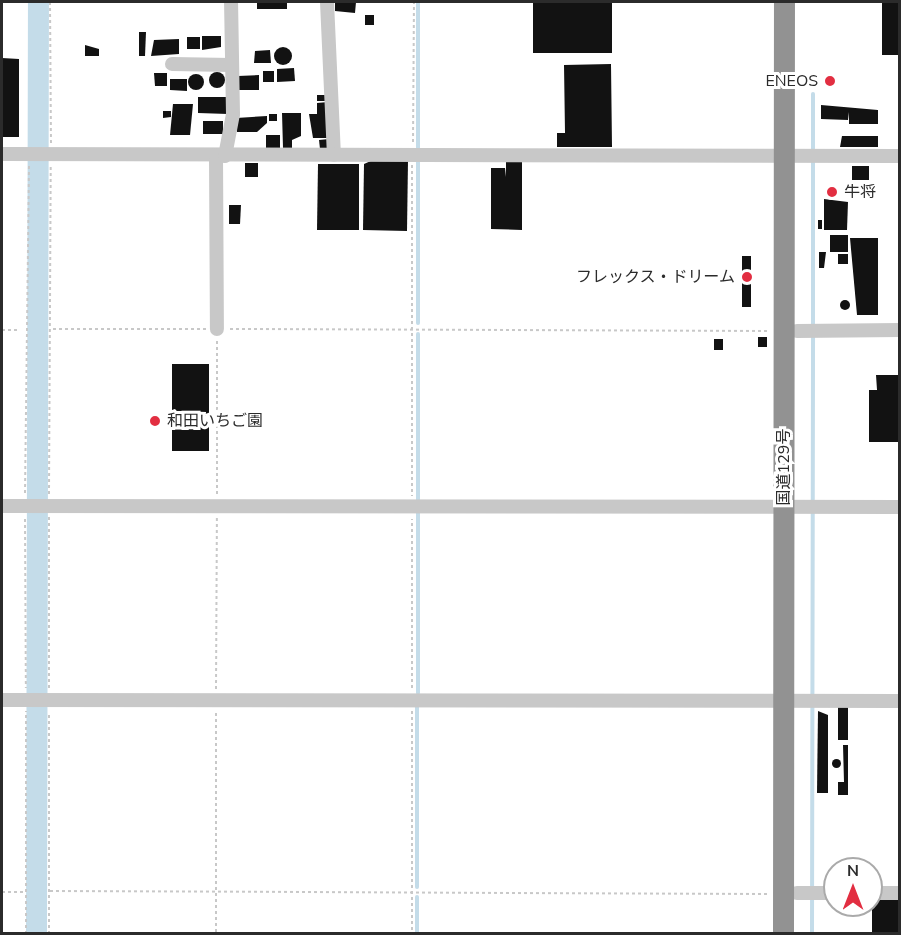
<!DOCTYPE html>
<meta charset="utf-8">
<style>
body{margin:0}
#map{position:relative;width:901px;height:935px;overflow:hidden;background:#fff;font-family:"Nunito Sans","Noto Sans JP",sans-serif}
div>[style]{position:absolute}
.stream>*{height:4px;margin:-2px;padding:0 2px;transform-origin:2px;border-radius:2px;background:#c4dce9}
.river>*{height:21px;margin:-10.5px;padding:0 10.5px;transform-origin:10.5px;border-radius:10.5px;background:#c4dce9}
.building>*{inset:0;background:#121212}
.round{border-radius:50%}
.path>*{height:2px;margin-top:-1px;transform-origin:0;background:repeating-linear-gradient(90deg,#c8c8c8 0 3px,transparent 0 6px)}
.minor>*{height:14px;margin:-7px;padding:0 7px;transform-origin:7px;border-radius:7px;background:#c8c8c8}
.highway>*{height:21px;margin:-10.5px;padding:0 10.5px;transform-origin:10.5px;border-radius:10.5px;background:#929292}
.dots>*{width:16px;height:16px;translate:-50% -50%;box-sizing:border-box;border:3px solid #fff;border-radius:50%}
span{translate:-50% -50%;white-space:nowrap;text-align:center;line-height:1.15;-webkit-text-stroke:6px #fff;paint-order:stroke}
.poi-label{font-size:16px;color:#2b2b2b}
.right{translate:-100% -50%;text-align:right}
.left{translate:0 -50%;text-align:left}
.street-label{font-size:16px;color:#2b2b2b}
.frame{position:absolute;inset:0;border:3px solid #2b2b2b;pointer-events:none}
.north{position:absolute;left:823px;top:857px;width:60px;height:60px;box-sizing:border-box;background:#fff;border:2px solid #aaa;border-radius:50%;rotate:0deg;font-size:16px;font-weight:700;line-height:24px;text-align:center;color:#2b2b2b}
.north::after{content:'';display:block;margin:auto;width:21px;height:27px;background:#e22e41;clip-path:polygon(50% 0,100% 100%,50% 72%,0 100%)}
</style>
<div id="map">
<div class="stream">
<i style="left:418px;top:148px;width:146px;rotate:-90deg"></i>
<i style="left:418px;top:323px;width:163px;rotate:-90deg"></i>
<i style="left:813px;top:327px;width:233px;rotate:-90deg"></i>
<i style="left:418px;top:693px;width:359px;rotate:-90deg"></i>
<i style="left:417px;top:887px;width:182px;rotate:-90deg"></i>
<i style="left:417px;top:897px;width:37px;rotate:90deg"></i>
<i style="left:812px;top:934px;width:599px;rotate:-89.9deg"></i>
</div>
<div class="river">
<i style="left:36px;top:934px;width:932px;rotate:-89.88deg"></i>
</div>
<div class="building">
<i style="clip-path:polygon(257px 2px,287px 2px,287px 9px,257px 9px)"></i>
<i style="clip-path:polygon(335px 2px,356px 2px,355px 13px,335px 11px)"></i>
<i style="clip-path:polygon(533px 2px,612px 2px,612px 53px,533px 53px)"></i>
<i style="clip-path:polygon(882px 2px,900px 2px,900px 55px,882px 55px)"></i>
<i style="clip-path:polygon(365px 15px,374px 15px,374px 25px,365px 25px)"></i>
<i style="clip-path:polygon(139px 32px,146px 32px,145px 56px,139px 56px)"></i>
<i style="clip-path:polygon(202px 36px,221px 36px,221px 47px,202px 50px)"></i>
<i style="clip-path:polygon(187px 37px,200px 37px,200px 49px,187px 49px)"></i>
<i style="clip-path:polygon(179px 39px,179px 54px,151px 56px,154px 40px)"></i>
<i style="clip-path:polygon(85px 45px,99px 49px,99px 56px,85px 56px)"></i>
<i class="round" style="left:274px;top:47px;width:18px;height:18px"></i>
<i style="clip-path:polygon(270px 50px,271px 63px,254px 63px,255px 51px)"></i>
<i style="clip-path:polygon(2px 58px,19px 59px,19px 137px,2px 137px)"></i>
<i style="clip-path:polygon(611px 64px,612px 147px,557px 147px,557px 133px,565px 133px,564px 65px)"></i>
<i style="clip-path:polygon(294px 68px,295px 81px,277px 82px,277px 69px)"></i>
<i style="clip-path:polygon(263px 71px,274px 71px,274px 82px,263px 82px)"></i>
<i class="round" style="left:209px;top:72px;width:16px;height:16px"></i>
<i style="clip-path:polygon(154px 73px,167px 73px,167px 86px,155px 86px)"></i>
<i class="round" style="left:188px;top:74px;width:16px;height:16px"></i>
<i style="clip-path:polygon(259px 75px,259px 90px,238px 90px,238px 76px)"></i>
<i style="clip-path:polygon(170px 79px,187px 79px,187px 91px,170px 90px)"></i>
<i style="clip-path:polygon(317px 95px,327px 95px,327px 101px,317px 101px)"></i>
<i style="clip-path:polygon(198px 97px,228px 97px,228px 114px,198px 113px)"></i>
<i style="clip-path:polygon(328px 102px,329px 138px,313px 138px,309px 114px,317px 114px,317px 103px)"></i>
<i style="clip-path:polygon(173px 104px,193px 104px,190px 135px,170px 135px)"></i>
<i style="clip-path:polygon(821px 105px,878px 110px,878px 124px,849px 124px,849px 112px,848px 120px,821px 119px)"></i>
<i style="clip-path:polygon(163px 111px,171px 111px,171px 117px,163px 118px)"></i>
<i style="clip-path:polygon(282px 113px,301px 113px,301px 136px,292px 140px,292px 148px,283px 148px)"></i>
<i style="clip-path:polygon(269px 114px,277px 114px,277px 121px,269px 121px)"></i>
<i style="clip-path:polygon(267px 116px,267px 123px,257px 132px,237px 132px,236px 118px)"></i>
<i style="clip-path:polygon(203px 121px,223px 121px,223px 134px,203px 134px)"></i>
<i style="clip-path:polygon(266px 135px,280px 135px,280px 150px,266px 151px)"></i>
<i style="clip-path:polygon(842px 136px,878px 136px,878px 147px,840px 147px)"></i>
<i style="clip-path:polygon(329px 139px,329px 148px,320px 149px,319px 140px)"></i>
<i style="clip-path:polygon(373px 160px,408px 160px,407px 231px,363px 230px,364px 164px)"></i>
<i style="clip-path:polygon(506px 162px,522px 162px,522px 230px,491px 229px,491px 168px,505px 168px,506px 177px)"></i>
<i style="clip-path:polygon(245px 163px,258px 163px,258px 177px,245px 177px)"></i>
<i style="clip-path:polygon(318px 164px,359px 164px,359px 230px,317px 230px)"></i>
<i style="clip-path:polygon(852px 166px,869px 166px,869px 180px,852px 180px)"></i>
<i style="clip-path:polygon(824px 199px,848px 202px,847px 230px,824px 230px)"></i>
<i style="clip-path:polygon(229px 205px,241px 205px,240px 224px,229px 224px)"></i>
<i style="clip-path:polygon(818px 220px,822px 220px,822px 229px,818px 229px)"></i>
<i style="clip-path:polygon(830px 235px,848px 235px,848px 252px,830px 252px)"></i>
<i style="clip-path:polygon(850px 238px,878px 238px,878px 315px,857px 315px)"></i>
<i style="clip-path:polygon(819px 252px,826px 252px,824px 268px,819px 268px)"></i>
<i style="clip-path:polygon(838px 254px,848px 254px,848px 264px,838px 264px)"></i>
<i style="clip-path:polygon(742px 256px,751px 256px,751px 307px,742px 307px)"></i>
<i class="round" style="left:840px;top:300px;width:10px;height:10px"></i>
<i style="clip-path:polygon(758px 337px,767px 337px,767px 347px,758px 347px)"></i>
<i style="clip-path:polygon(714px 339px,723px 339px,723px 350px,714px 350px)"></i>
<i style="clip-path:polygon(172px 364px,209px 364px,209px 451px,172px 451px)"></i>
<i style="clip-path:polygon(876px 375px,900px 375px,900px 442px,869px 442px,869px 390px,877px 390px)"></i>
<i style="clip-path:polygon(838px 707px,848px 707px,848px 740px,838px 740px)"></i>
<i style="clip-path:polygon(818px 711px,828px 715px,828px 793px,817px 793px)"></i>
<i style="clip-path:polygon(843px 745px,848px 745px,848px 795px,838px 795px,838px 782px,844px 782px)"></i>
<i class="round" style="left:831.5px;top:758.5px;width:9px;height:9px"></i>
<i style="clip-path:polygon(872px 899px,900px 899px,900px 934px,872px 934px)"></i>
</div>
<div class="path">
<i style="left:50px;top:2px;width:141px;rotate:89.6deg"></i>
<i style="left:413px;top:142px;width:140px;rotate:-89.6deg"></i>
<i style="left:412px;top:165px;width:331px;rotate:90deg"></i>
<i style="left:53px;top:329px;width:153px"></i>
<i style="left:230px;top:329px;width:537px;rotate:0.21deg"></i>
<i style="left:2px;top:330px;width:17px"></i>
<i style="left:217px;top:341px;width:153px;rotate:90deg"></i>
<i style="left:25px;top:493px;width:328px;rotate:-89.3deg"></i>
<i style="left:49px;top:494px;width:328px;rotate:-89.7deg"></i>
<i style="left:49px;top:517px;width:172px;rotate:90deg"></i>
<i style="left:25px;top:519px;width:169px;rotate:89.7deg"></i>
<i style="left:412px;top:688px;width:169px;rotate:-90deg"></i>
<i style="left:216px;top:689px;width:171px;rotate:-89.7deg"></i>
<i style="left:412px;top:711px;width:223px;rotate:90deg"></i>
<i style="left:216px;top:713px;width:221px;rotate:90deg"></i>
<i style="left:50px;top:891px;width:717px;rotate:0.24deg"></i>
<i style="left:2px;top:892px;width:24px"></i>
<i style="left:26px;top:934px;width:223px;rotate:-90deg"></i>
<i style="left:49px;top:934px;width:222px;rotate:-90deg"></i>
</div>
<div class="minor">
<i style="left:327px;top:2px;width:153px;rotate:87.4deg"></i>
<i style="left:172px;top:64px;width:59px;rotate:1deg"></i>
<i style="left:2px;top:154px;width:898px;rotate:0.13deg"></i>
<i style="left:216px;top:155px;width:174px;rotate:89.7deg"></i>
<i style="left:225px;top:156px;width:43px;rotate:-79.2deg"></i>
<i style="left:233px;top:114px;width:112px;rotate:-91deg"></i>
<i style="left:797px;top:331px;width:103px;rotate:-0.6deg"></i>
<i style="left:2px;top:506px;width:898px;rotate:0.06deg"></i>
<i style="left:2px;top:700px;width:898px;rotate:0.06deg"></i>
<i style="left:797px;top:893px;width:38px"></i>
<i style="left:871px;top:893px;width:29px"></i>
</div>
<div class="highway">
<i style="left:783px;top:934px;width:932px;rotate:-89.94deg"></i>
</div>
<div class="dots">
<i style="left:830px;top:81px;background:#e22e41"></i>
<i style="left:832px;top:192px;background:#e22e41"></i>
<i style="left:747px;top:277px;background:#e22e41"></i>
<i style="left:155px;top:421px;background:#e22e41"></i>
</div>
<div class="poi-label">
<span class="right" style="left:818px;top:81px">ENEOS</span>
<span class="left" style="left:844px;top:192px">牛将</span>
<span class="right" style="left:735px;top:277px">フレックス・ドリーム</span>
<span class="left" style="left:167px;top:421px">和田いちご園</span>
</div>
<div class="street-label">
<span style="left:784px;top:467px;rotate:-90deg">国道129号</span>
</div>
<div class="frame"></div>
<div class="north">N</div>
</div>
